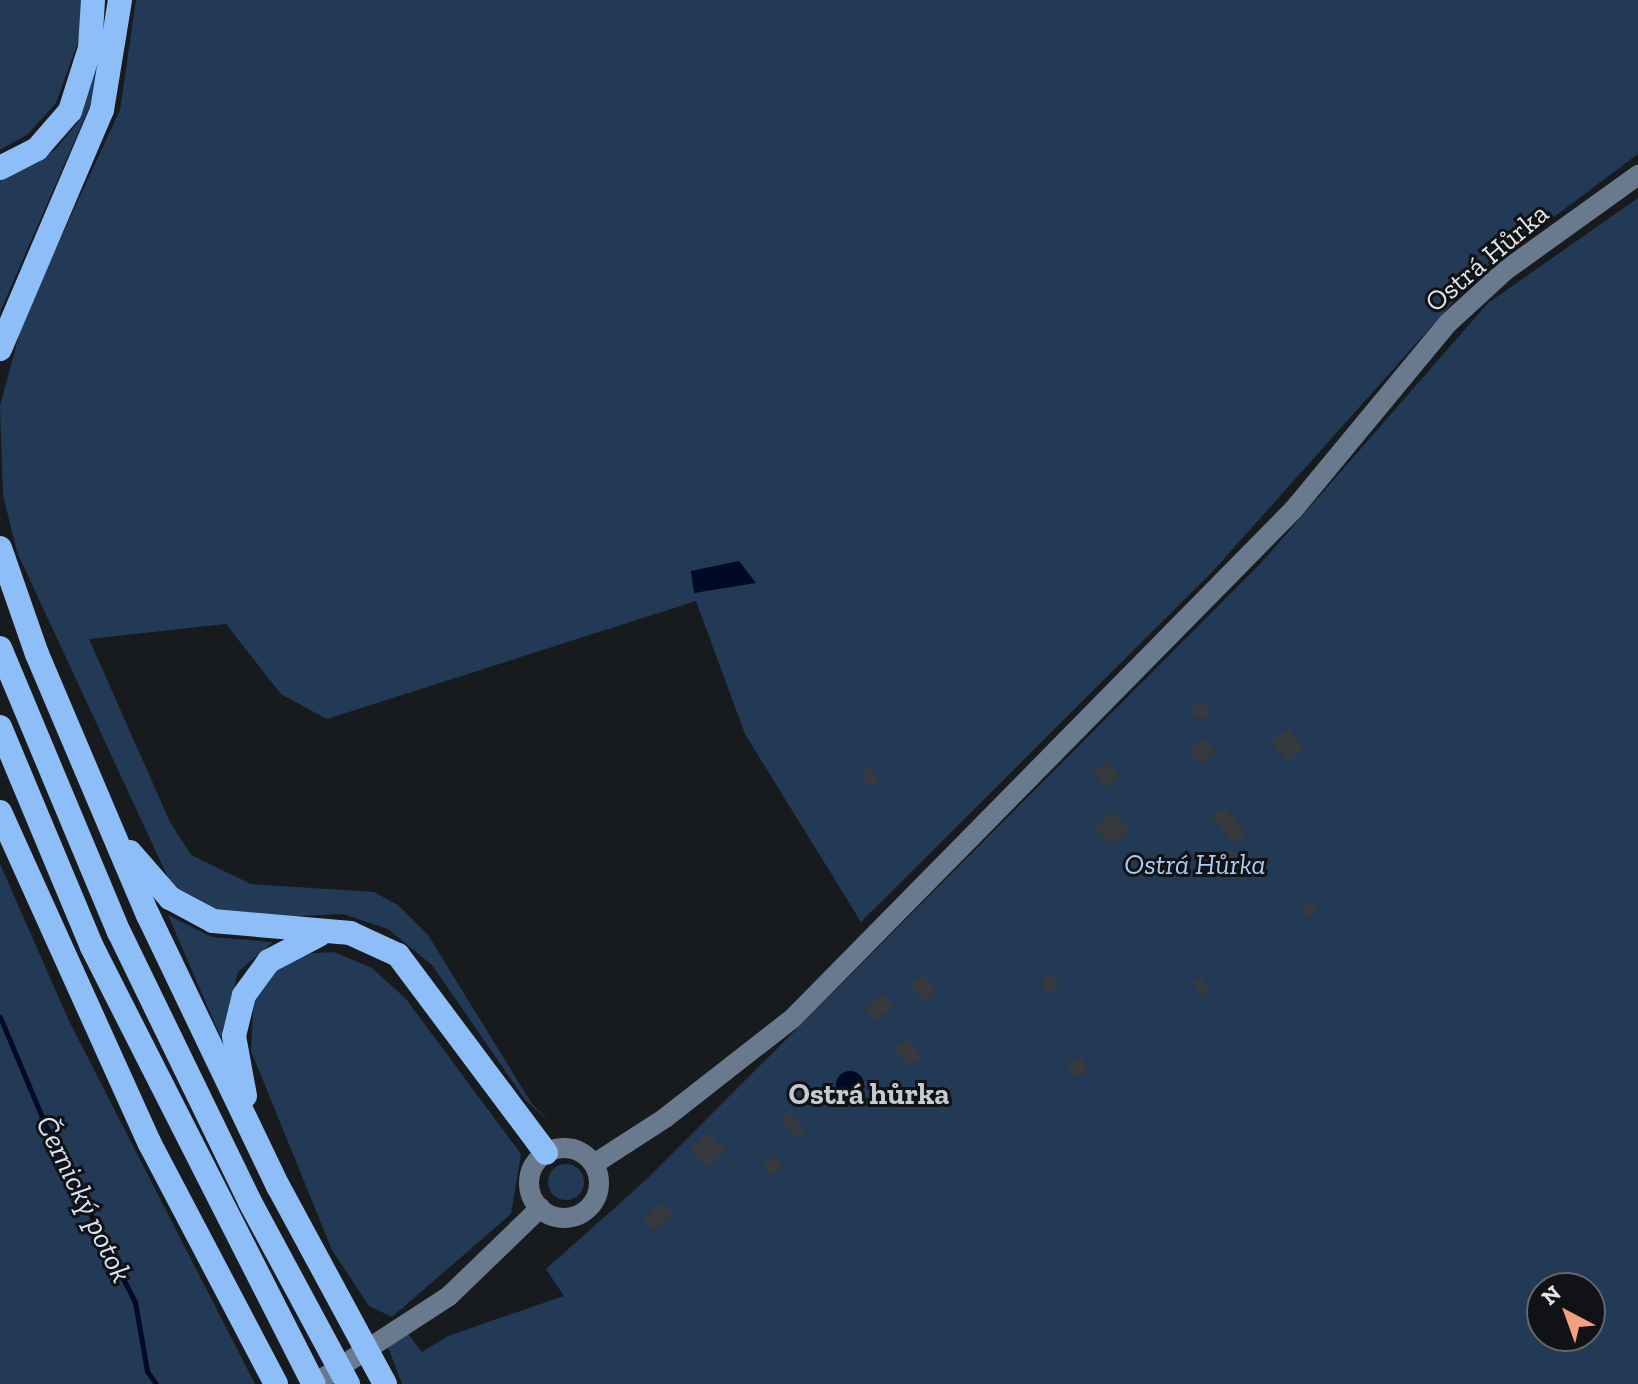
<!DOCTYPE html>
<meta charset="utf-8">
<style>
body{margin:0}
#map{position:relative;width:1638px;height:1384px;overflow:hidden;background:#181b1e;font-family:"Zilla Slab",serif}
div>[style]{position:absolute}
.green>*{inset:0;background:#223a56}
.round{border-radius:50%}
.water>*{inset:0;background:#000a25}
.stream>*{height:5px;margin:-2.5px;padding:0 2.5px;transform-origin:2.5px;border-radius:2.5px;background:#000a25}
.building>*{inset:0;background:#36393d}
.secondary>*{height:20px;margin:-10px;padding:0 10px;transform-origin:10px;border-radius:10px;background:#697a8e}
.secondary>.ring{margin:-10px;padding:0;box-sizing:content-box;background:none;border:20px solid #697a8e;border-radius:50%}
.highway>*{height:24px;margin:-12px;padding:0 12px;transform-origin:12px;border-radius:12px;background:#8dbef7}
span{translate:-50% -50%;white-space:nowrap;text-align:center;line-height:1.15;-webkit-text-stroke:6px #101215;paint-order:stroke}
.street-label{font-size:28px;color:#e2e4e6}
.park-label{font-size:28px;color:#aacbf2;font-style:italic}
.neighbourhood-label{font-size:30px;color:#c6cace;font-weight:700}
.water-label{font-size:30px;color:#dae5f3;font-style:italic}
.north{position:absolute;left:1526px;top:1272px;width:80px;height:80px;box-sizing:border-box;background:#101215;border:2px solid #646669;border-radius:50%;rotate:319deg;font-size:22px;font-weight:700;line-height:32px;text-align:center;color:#e2e4e6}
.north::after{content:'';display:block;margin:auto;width:28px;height:36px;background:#f2a07f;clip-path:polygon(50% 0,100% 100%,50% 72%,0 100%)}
</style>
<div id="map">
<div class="green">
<i style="clip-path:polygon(0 0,82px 0,81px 34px,56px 103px,28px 134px,0 150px)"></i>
<i style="clip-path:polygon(136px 0,1638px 0,1638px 154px,1479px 273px,1213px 571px,861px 922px,745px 734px,696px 601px,327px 719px,281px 694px,226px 624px,89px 639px,170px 822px,191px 855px,251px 884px,374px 892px,398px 905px,428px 935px,532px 1104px,550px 1122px,526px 1101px,432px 965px,388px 929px,343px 914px,261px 918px,198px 907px,171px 884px,17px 552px,3px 495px,0 406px,24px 317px,120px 110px)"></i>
<i style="clip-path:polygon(96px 65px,101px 66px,94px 96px,0 312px,0 178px,55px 150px,78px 122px)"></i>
<i style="clip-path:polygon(evenodd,1638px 198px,1638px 1384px,402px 1384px,388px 1347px,408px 1334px,422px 1352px,448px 1336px,564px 1296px,546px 1269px,647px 1179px,1261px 563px,1488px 303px,1638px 198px,1542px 1288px,1590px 1288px,1590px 1336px,1542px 1336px,1542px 1288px)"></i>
<i style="clip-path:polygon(0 864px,69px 1021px,255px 1384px,0 1384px)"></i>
<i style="clip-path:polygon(168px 915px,212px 937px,273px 942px,238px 972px,221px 1038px)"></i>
<i style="clip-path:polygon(334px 952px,372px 968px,406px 999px,521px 1154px,511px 1214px,392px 1317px,369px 1306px,332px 1250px,251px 1051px,254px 993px,269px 970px,300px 954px)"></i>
<i class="round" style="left:548px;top:1164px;width:36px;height:36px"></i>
</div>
<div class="water">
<i style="clip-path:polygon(739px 561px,756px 583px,694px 593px,691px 571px)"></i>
<i class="round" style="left:836px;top:1071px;width:28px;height:28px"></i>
</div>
<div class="stream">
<i style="left:0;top:1017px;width:116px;rotate:67.2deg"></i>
<i style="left:45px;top:1124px;width:199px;rotate:63.2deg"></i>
<i style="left:135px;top:1302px;width:70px;rotate:80.1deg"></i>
<i style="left:147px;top:1371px;width:16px;rotate:55deg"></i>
</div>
<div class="building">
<i class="round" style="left:1192px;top:701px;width:18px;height:18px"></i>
<i style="clip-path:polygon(1288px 728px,1304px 747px,1288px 761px,1271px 742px)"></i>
<i style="clip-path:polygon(1204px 738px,1216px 752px,1202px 765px,1189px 751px)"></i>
<i style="clip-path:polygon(1106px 760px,1120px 776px,1107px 788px,1092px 772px)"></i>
<i style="clip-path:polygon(871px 766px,879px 781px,869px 787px,861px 773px)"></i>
<i style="clip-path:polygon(1224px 808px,1245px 831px,1243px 840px,1233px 842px,1210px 816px)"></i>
<i style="clip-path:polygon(1113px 811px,1130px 830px,1110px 845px,1094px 828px)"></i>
<i style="clip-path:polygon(1230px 848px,1240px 859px,1228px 870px,1218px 858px)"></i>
<i class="round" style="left:1302px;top:903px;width:14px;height:14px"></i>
<i style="clip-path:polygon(922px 974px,936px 991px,924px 1001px,910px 984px)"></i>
<i class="round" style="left:1042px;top:976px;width:16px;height:16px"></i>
<i style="clip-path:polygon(1201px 977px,1211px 990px,1201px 997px,1192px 983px)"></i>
<i style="clip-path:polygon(883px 993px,894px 1006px,875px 1021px,864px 1008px)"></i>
<i style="clip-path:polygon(906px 1038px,922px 1057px,909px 1067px,894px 1048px)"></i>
<i style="clip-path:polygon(1082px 1057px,1088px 1072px,1073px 1078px,1067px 1063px)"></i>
<i style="clip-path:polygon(789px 1111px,805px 1132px,796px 1139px,780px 1117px)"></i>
<i style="clip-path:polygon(708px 1132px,727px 1150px,709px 1168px,690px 1150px)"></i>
<i style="clip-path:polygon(776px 1156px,783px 1168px,770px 1176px,763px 1164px)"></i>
<i style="clip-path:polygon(662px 1202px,673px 1214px,654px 1231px,643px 1220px)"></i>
</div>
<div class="secondary">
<i class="ring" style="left:529px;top:1148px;width:50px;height:50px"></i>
<i style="left:594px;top:1164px;width:85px;rotate:-32.9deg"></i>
<i style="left:665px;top:1118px;width:162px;rotate:-38deg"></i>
<i style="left:793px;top:1018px;width:714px;rotate:-45.45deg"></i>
<i style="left:1294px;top:509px;width:241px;rotate:-50.4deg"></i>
<i style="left:1448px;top:323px;width:79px;rotate:-42.4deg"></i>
<i style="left:1506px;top:270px;width:163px;rotate:-35.7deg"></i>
<i style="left:314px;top:1384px;width:161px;rotate:-33.1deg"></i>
<i style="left:449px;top:1296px;width:127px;rotate:-44deg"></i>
</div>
<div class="highway">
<i style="left:0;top:168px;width:42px;rotate:-27.2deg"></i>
<i style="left:37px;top:149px;width:50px;rotate:-49deg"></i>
<i style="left:70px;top:111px;width:66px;rotate:-72.4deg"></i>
<i style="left:90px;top:48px;width:48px;rotate:-86.4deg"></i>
<i style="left:0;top:349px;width:260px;rotate:-66.9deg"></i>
<i style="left:102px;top:110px;width:111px;rotate:-80.7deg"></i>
<i style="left:0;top:548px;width:112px;rotate:70.8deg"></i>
<i style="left:37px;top:654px;width:284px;rotate:67deg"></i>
<i style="left:148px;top:915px;width:301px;rotate:64.4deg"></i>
<i style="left:278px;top:1186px;width:225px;rotate:61.6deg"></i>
<i style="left:0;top:648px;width:308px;rotate:67.3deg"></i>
<i style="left:119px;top:932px;width:300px;rotate:64.1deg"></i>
<i style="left:250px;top:1202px;width:207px;rotate:61.7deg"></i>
<i style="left:0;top:727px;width:238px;rotate:67.3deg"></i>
<i style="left:92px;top:947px;width:490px;rotate:63.1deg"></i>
<i style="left:0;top:812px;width:364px;rotate:65.7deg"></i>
<i style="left:150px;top:1144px;width:271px;rotate:62.3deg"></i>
<i style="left:130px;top:852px;width:61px;rotate:49deg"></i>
<i style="left:170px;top:898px;width:49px;rotate:28.1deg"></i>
<i style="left:213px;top:921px;width:138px;rotate:5deg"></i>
<i style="left:350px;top:933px;width:53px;rotate:24.6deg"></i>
<i style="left:398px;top:955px;width:247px;rotate:53.2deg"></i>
<i style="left:245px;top:1096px;width:61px;rotate:-100.4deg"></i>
<i style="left:234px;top:1036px;width:42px;rotate:-76.3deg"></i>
<i style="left:244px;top:995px;width:42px;rotate:-53.7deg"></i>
<i style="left:269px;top:961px;width:56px;rotate:-27.5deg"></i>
</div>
<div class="street-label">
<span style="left:1487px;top:258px;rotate:-40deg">Ostrá Hůrka</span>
</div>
<div class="park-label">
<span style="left:1195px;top:865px">Ostrá Hůrka</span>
</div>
<div class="neighbourhood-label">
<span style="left:869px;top:1094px">Ostrá hůrka</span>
</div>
<div class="water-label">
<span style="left:84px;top:1199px;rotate:64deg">Černický potok</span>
</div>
<div class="north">N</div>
</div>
